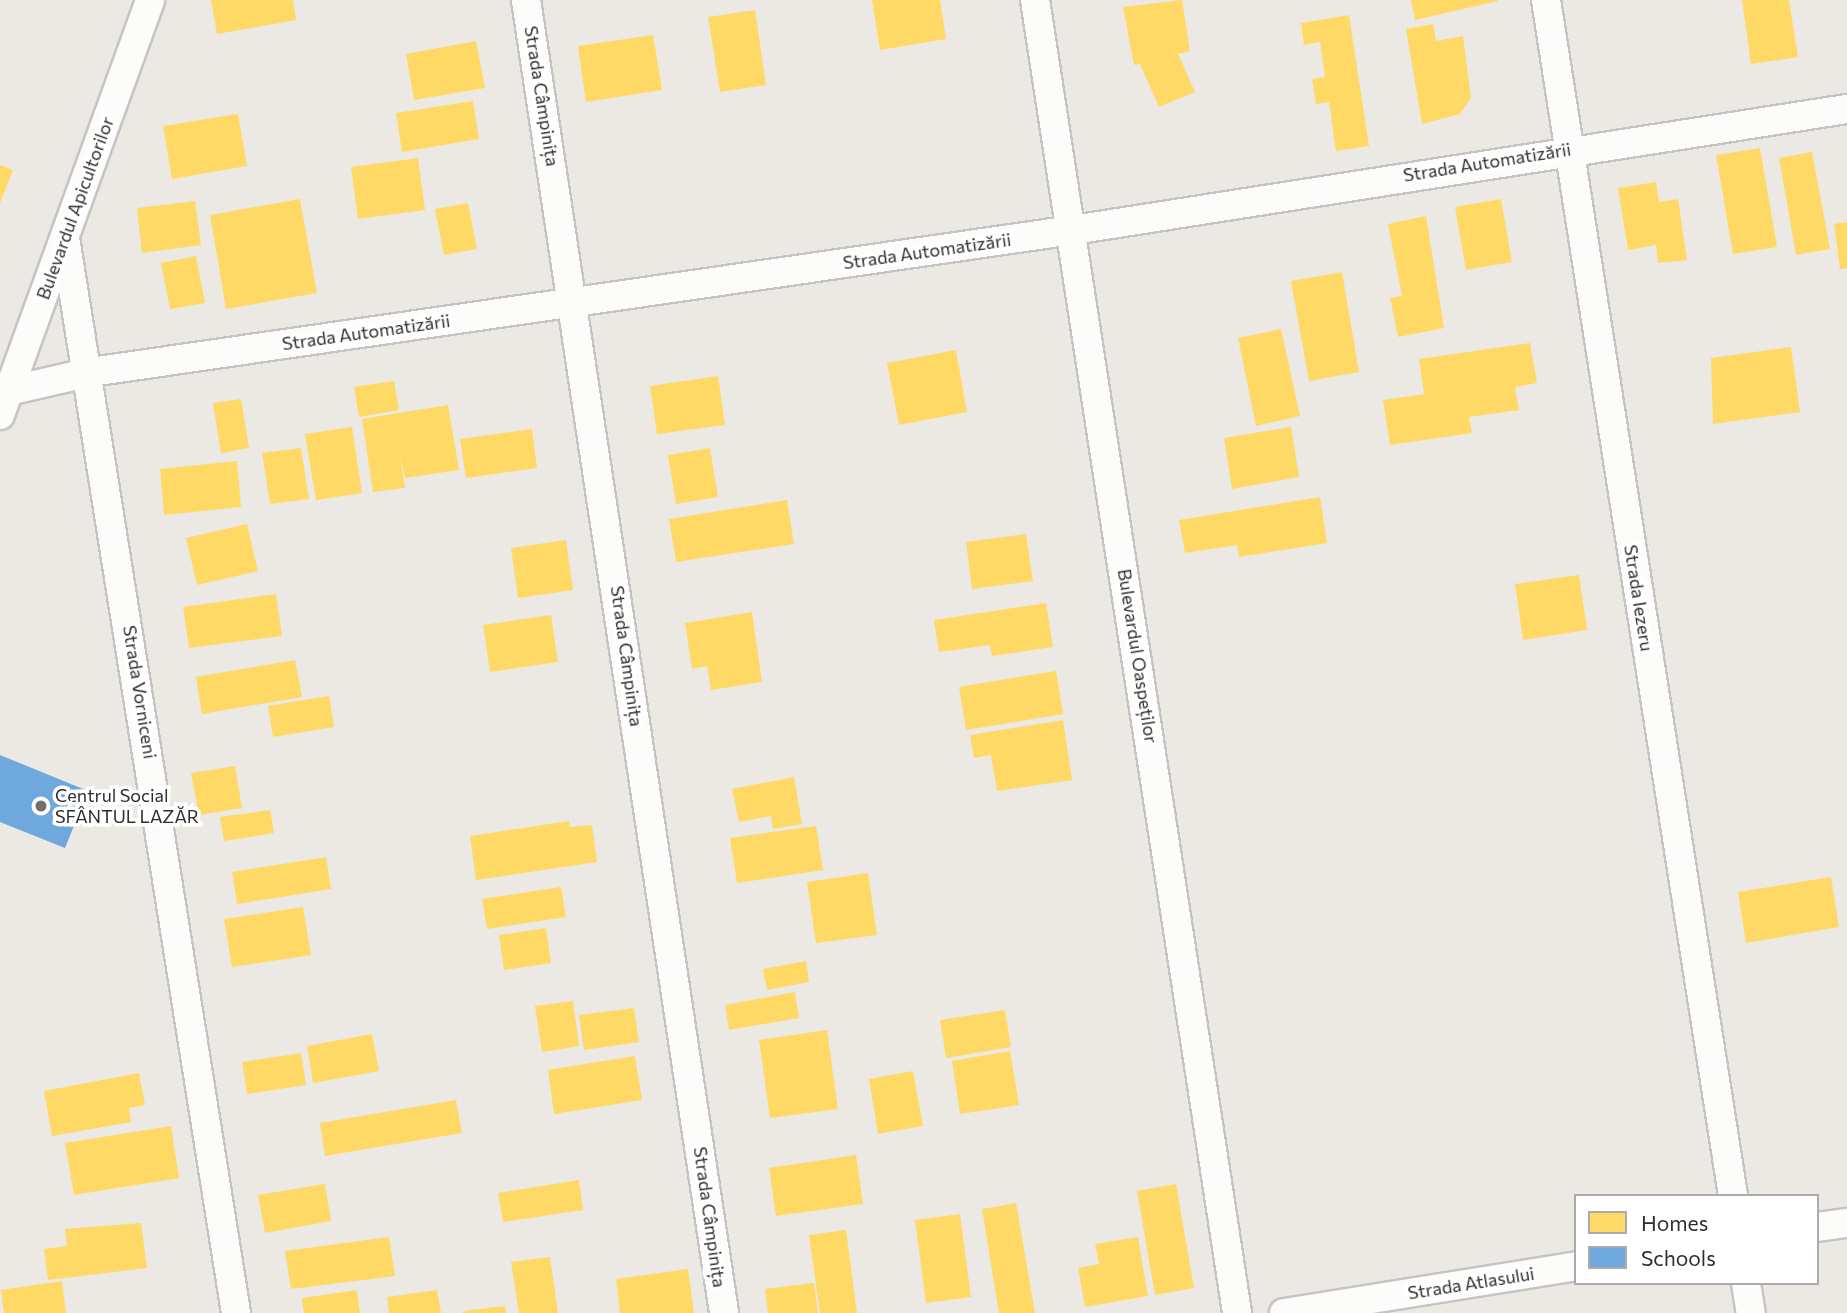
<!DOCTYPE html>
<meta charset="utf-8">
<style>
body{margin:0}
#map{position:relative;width:1847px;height:1313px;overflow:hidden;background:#ece8e4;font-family:Commissioner,sans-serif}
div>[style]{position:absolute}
.homes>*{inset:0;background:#ffd966}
.schools>*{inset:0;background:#6fa8dc}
.roads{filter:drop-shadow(2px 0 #c5c4c5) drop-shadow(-2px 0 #c5c4c5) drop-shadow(0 2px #c5c4c5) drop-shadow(0 -2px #c5c4c5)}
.street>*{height:28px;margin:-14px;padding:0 14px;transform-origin:14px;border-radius:14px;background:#fcfcfb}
.dots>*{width:19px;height:19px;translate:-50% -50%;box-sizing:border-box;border:4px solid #fff;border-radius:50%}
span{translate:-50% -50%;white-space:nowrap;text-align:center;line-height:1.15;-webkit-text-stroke:7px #fff;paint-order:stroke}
.street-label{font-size:18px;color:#2e2e2e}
.poi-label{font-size:18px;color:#2e2e2e}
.left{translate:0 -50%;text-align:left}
.legend{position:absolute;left:1574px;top:1194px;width:245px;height:91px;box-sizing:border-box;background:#fff;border:2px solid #ababab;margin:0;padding:9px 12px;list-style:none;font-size:21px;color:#2e2e2e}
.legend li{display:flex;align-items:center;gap:14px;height:35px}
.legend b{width:35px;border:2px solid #ababab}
</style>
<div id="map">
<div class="homes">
<i style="clip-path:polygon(211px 0,293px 0,296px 20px,217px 34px)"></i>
<i style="clip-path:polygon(872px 0,940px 0,946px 39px,880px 50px)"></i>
<i style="clip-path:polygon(1182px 0,1190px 51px,1178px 54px,1195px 92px,1159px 107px,1140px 64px,1134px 65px,1123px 7px)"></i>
<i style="clip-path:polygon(1411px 0,1498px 0,1498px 1px,1415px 20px)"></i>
<i style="clip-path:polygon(1742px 0,1789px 0,1798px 57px,1751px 64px)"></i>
<i style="clip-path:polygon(755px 10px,766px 85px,720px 92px,708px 17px)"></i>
<i style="clip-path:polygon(1349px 15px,1369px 146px,1336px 151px,1329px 102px,1316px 104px,1312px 79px,1325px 77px,1320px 42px,1304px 45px,1301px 23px)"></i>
<i style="clip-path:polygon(1433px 24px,1436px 41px,1463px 36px,1471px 98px,1460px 114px,1422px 124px,1406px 29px)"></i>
<i style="clip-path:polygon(653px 35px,662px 90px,586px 102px,578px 46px)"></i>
<i style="clip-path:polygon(476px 41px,485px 88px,414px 100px,406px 54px)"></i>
<i style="clip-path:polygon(473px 101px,479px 139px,402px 152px,396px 113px)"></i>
<i style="clip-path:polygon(238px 114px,247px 166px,172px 179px,163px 126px)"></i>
<i style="clip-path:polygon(1760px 148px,1777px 247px,1733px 254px,1716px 155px)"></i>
<i style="clip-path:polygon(1812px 152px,1830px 249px,1796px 255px,1779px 158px)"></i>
<i style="clip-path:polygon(418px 158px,425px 210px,358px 219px,351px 167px)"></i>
<i style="clip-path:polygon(0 165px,13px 170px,0 203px)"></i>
<i style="clip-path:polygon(1656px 182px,1659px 202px,1678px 199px,1687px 260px,1658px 263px,1656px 245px,1628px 250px,1618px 188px)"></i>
<i style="clip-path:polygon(300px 199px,317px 293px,226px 309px,210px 215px)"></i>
<i style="clip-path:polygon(1501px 199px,1512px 262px,1466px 270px,1455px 207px)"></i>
<i style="clip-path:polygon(195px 201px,201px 245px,142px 253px,137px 208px)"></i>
<i style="clip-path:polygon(468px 203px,477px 249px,444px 255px,435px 209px)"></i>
<i style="clip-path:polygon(1426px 216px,1444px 328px,1398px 337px,1390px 298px,1402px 296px,1388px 224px)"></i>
<i style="clip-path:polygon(1847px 222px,1847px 268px,1840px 269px,1834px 224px)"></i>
<i style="clip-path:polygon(196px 256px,205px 303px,170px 309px,161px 263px)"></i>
<i style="clip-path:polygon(1342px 272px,1359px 372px,1309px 381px,1291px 281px)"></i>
<i style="clip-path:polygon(1281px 329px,1300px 416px,1256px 426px,1238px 338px)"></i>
<i style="clip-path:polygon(1530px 343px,1537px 383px,1515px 387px,1519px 410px,1469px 417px,1472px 433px,1390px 445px,1383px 400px,1424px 394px,1419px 359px)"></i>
<i style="clip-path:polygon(1791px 347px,1800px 412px,1713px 424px,1711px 358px)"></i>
<i style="clip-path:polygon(956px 350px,967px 412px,899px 425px,887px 363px)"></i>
<i style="clip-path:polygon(718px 376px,725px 425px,657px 434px,650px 386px)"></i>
<i style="clip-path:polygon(394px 381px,399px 410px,359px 417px,354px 387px)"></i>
<i style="clip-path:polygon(241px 399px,249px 448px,221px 453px,213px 403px)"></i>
<i style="clip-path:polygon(448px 405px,459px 470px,405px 478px,400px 456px,405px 488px,373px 492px,362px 419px)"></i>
<i style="clip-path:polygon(352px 427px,362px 493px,316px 500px,305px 434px)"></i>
<i style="clip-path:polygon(1291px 427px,1299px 477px,1232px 489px,1224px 438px)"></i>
<i style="clip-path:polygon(532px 429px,537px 468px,466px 478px,460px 439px)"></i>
<i style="clip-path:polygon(301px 448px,309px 499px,270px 504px,262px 453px)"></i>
<i style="clip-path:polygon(710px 448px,718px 497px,676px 504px,668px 455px)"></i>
<i style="clip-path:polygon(237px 461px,241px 507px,164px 515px,160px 469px)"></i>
<i style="clip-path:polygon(1320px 497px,1327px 543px,1239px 557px,1237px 545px,1185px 553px,1179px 520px)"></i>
<i style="clip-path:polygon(787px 500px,794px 544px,676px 562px,669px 519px)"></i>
<i style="clip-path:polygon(247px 524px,258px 571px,197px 585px,186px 538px)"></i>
<i style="clip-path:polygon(1026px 534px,1033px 581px,972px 589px,966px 542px)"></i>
<i style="clip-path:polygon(566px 540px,573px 590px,518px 598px,511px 548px)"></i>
<i style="clip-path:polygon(1579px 575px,1587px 630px,1523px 640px,1515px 584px)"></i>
<i style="clip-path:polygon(276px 594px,282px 636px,189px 648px,183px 607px)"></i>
<i style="clip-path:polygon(1046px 603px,1053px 647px,992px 656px,990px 645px,939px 652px,934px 620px)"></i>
<i style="clip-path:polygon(752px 612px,762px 682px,711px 690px,707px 666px,692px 669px,685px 623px)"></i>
<i style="clip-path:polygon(551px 615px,558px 662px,490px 672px,483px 625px)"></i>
<i style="clip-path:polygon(295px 660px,302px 697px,202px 714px,196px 677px)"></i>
<i style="clip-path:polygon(1056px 671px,1063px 714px,966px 730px,959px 687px)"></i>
<i style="clip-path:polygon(329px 696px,334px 727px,273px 737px,268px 706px)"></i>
<i style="clip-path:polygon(1063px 720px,1072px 780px,997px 791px,991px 755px,974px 758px,970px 735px)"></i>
<i style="clip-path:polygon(235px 766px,242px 808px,199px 815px,191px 773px)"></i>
<i style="clip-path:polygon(794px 777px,802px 824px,773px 829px,771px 816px,739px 822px,732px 789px)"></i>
<i style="clip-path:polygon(270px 810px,274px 833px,224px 841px,220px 817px)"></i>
<i style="clip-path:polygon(569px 821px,570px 827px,592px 825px,597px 862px,476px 880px,470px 836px)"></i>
<i style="clip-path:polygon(816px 826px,823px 870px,737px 883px,730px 838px)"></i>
<i style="clip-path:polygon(326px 857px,331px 889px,237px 904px,232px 872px)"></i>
<i style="clip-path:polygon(868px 873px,877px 935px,816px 943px,807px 882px)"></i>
<i style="clip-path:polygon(1831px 877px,1839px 927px,1746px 943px,1738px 892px)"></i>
<i style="clip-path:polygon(561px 887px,566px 917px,487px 929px,482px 899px)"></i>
<i style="clip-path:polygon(303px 907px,311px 955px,232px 967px,224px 919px)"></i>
<i style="clip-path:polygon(546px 928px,551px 963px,504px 970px,499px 935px)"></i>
<i style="clip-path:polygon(806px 961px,809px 982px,767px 990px,763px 969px)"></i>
<i style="clip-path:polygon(795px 992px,799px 1018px,729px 1030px,725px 1005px)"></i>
<i style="clip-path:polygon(573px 1001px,579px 1046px,542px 1052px,535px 1006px)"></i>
<i style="clip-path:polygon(634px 1008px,639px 1042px,584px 1050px,579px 1015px)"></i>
<i style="clip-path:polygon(1005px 1010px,1011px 1047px,946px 1058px,940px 1020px)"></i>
<i style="clip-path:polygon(827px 1030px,838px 1109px,770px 1118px,759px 1040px)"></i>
<i style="clip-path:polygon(372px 1034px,379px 1071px,313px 1083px,307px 1046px)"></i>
<i style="clip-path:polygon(1010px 1051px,1019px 1105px,960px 1114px,952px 1061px)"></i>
<i style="clip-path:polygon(301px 1053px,306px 1085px,247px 1094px,242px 1062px)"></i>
<i style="clip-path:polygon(635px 1056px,642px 1100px,554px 1114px,548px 1070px)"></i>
<i style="clip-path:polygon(913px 1071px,923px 1126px,878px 1134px,869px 1079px)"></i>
<i style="clip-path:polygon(139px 1073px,145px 1105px,129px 1108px,131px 1122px,52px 1136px,44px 1091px)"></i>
<i style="clip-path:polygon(456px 1100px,462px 1133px,325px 1156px,320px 1123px)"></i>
<i style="clip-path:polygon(171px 1126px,179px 1178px,74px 1195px,65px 1143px)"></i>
<i style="clip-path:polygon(856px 1155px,863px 1204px,776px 1216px,769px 1168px)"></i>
<i style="clip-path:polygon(579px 1180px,583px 1210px,503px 1222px,498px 1193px)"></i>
<i style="clip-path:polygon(325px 1184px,331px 1221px,265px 1233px,258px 1195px)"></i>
<i style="clip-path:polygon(1176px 1184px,1194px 1288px,1155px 1295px,1137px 1191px)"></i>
<i style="clip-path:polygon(1016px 1203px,1035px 1313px,999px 1313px,982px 1209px)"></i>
<i style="clip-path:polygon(960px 1214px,971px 1297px,926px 1303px,915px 1220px)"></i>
<i style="clip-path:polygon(141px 1223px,147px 1268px,48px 1280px,44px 1249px,67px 1246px,65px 1229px)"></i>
<i style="clip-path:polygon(846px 1230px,857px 1313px,820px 1313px,809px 1235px)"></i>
<i style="clip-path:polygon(389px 1237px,395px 1276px,291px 1289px,285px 1251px)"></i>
<i style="clip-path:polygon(1138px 1237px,1148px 1296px,1085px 1307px,1078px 1268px,1099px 1264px,1095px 1244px)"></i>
<i style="clip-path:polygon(550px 1257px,558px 1313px,519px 1313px,511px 1262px)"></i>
<i style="clip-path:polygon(688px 1269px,694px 1313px,620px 1313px,616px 1279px)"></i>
<i style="clip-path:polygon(62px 1281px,66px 1313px,4px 1313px,1px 1290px)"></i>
<i style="clip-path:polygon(814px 1283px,818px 1313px,768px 1313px,765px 1289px)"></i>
<i style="clip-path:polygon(357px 1290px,360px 1313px,304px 1313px,302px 1298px)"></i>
<i style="clip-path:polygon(437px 1290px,441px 1313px,389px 1313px,387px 1297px)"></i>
<i style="clip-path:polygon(505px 1306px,506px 1313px,463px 1313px,463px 1311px)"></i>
</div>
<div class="schools">
<i style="clip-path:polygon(0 755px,88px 791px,65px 848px,0 822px)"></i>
</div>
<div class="roads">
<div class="street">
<i style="left:526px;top:0;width:1328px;rotate:81.42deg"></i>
<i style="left:1035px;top:0;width:1328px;rotate:81.25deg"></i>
<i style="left:1546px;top:0;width:1211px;rotate:81.11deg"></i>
<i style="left:65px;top:238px;width:1089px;rotate:80.96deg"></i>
<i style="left:8px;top:391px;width:85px;rotate:-12.9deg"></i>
<i style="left:91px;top:372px;width:992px;rotate:-8.23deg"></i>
<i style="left:1073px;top:230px;width:783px;rotate:-8.89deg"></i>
<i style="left:0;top:415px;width:441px;rotate:-70.1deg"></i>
<i style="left:1817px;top:1227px;width:30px;rotate:-8deg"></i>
<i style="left:1746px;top:1283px;width:30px;rotate:81deg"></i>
<i style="left:1284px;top:1313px;width:296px;rotate:-9.1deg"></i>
</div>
</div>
<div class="dots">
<i style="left:41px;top:806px;background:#706f6e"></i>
</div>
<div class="street-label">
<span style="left:542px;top:96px;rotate:81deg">Strada Câmpinița</span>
<span style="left:1487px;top:162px;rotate:-9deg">Strada Automatizării</span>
<span style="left:75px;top:208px;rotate:-70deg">Bulevardul Apicultorilor</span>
<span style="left:927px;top:251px;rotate:-8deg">Strada Automatizării</span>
<span style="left:366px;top:332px;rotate:-8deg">Strada Automatizării</span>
<span style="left:1639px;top:598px;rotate:81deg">Strada Iezeru</span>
<span style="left:627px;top:656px;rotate:82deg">Strada Câmpinița</span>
<span style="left:1138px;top:656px;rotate:81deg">Bulevardul Oaspeților</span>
<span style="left:140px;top:692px;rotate:81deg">Strada Vorniceni</span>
<span style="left:710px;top:1217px;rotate:82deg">Strada Câmpinița</span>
<span style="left:1471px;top:1283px;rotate:-9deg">Strada Atlasului</span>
</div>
<div class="poi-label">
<span class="left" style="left:55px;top:806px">Centrul Social<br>SFÂNTUL LAZĂR</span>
</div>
<ul class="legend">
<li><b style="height:19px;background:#ffd966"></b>Homes</li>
<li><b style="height:19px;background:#6fa8dc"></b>Schools</li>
</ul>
</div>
